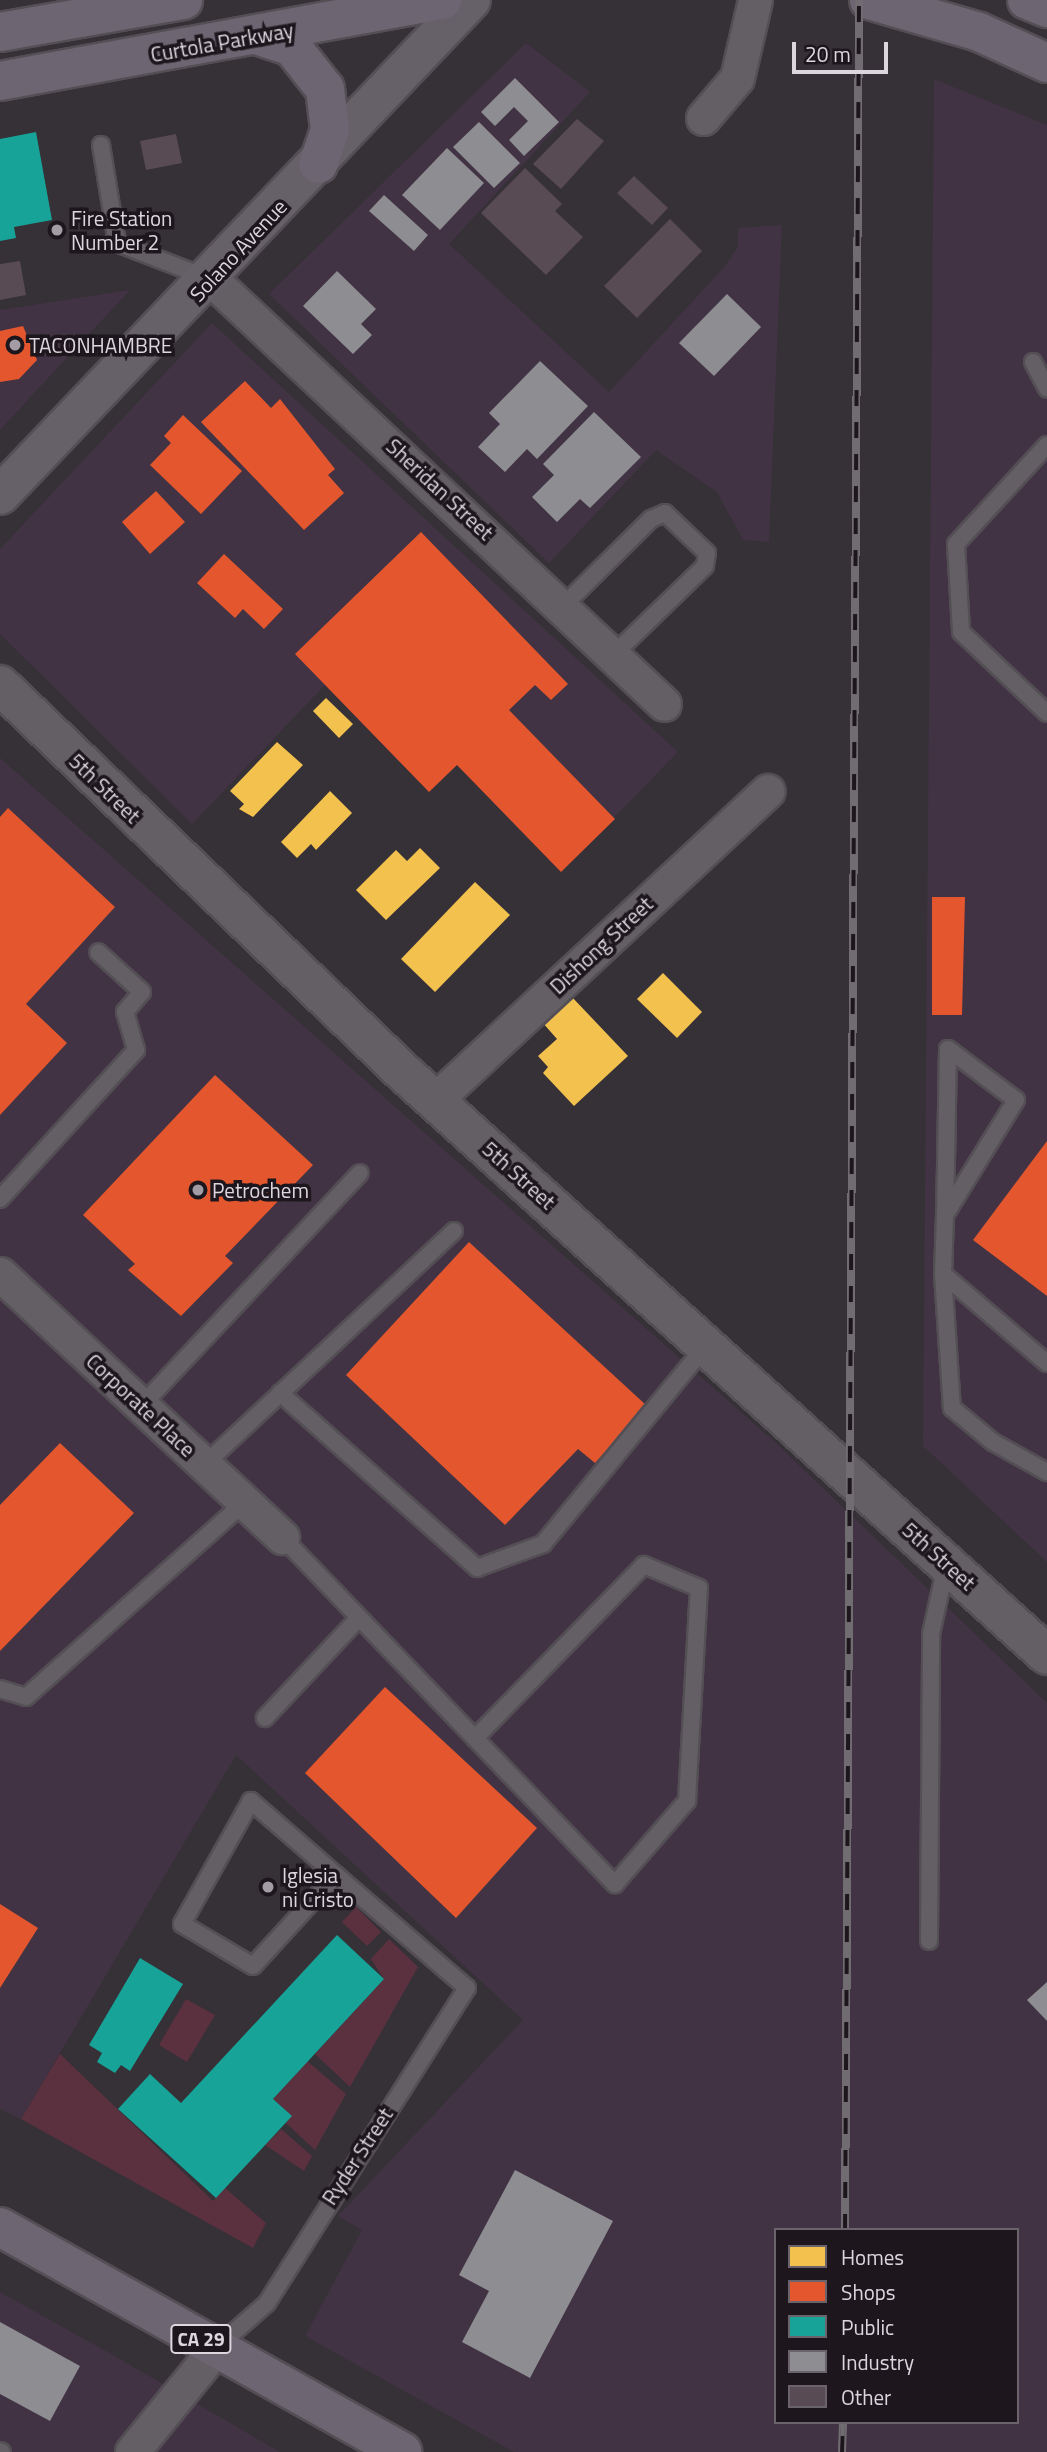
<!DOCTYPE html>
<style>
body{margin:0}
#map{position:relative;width:1047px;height:2452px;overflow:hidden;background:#363037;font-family:"Titillium Web",sans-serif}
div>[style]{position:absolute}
.built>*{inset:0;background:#413343}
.green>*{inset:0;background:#5b313f}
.homes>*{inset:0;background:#f2c14e}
.shops>*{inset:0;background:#e4572e}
.public>*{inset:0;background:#17a398}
.industry>*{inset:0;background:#8d8d92}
.building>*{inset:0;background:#584b54}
.roads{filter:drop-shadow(2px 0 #544e55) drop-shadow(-2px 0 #544e55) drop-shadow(0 2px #544e55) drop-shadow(0 -2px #544e55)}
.service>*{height:16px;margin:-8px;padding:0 8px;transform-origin:8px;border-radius:8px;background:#635f64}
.minor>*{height:33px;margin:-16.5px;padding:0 16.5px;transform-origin:16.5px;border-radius:16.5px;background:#635f64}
.tertiary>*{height:38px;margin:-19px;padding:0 19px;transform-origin:19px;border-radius:19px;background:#635f64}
.secondary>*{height:38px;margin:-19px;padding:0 19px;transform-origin:19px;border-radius:19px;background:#666068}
.primary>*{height:38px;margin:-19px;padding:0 19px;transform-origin:19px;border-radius:19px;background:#6d6672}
.rail>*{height:8px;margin-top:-4px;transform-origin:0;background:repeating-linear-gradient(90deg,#1d171d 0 16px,#706c71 0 32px);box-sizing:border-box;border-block:2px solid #706c71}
.dots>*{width:19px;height:19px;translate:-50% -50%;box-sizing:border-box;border:4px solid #1d171d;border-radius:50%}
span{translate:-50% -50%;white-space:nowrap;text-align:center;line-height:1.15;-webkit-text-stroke:7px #1d171d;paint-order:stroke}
.shield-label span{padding:2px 5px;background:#1d171d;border:2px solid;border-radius:5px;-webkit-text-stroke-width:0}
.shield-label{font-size:19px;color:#ded6df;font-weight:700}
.street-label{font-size:21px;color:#ded6df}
.poi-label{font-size:21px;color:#ded6df}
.left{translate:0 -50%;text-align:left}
.legend{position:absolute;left:774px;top:2228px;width:245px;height:196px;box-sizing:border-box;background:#1d171d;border:2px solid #6a636b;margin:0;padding:9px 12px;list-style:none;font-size:21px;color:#ded6df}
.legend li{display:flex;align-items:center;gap:14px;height:35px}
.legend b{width:35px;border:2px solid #6a636b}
.scale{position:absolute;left:792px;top:42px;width:96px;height:32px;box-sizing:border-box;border:4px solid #ded6df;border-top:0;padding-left:9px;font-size:21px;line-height:24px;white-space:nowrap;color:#ded6df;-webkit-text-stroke:5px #1d171d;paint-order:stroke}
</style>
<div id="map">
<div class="built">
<i style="clip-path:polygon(526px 43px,590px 92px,449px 244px,609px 392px,726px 265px,738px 246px,738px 228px,782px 225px,769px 542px,743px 540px,717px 492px,656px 450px,549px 563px,269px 294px)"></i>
<i style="clip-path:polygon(934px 79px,1047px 125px,1047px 1562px,923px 1446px)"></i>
<i style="clip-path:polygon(130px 290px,0 430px,0 310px)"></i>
<i style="clip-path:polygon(212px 323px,678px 752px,561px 872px,457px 765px,429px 792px,325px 685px,192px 824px,0 634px,0 549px)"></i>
<i style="clip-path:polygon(evenodd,0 758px,776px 1443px,1047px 1703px,1047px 2452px,514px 2452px,305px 2336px,362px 2230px,338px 2216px,523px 2020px,236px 1755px,21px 2119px,0 2109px,0 758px,776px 2230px,1017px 2230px,1017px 2422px,776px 2422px,776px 2230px)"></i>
<i style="clip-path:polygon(0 2292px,113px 2355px,280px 2452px,0 2452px)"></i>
</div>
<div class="green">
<i style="clip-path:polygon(356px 1907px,381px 1932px,367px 1946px,342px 1922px)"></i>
<i style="clip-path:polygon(389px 1939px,418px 1967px,350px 2087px,315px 2054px,384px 1979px,371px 1959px)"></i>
<i style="clip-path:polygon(186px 1999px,215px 2015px,187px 2062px,159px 2045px)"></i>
<i style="clip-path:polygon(60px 2054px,213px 2201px,225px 2188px,266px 2223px,253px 2248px,21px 2119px)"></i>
<i style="clip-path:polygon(307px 2061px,346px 2094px,315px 2150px,286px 2123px,291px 2116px,273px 2099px)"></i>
<i style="clip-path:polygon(281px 2129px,312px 2156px,304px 2171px,265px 2145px)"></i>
</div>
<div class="homes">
<i style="clip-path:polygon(326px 698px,353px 724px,339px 738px,313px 711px)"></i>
<i style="clip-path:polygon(277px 742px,303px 765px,253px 817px,239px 809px,244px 804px,230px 791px)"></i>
<i style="clip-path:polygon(330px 791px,352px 813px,316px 850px,311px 844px,297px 858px,281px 842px)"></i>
<i style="clip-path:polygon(420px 848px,440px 868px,386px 920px,356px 890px,396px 850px,407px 861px)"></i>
<i style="clip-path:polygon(475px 882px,510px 915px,435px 992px,401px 959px)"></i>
<i style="clip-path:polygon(663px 973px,702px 1012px,677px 1038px,637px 999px)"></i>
<i style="clip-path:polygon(571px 996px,628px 1056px,574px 1106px,543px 1073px,548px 1067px,538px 1056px,557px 1039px,542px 1022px)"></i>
</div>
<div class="shops">
<i style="clip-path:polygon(23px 326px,37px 360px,19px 379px,0 382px,0 331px)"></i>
<i style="clip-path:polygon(245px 381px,271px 408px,280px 399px,335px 469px,328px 475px,344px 493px,304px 530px,201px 422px)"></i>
<i style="clip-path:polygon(183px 415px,242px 471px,201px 514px,150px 465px,171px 443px,164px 436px)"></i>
<i style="clip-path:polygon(156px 491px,185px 522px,150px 554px,122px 522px)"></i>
<i style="clip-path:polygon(421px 532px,568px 684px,551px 700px,535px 685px,509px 710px,615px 819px,561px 872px,457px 765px,429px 792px,295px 654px)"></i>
<i style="clip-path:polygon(224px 554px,283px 609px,264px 629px,243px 609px,235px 618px,197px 583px)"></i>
<i style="clip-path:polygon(8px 808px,115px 907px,26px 1004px,67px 1043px,0 1115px,0 817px)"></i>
<i style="clip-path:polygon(932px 897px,965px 897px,962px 1015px,932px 1015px)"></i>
<i style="clip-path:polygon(215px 1075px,313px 1165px,225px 1256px,233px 1263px,181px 1316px,128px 1270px,135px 1264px,83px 1215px)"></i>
<i style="clip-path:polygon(1047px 1141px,1047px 1296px,973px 1240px)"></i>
<i style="clip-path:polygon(469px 1242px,647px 1406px,595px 1463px,578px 1449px,505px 1525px,346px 1375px)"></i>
<i style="clip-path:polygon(60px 1443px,134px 1513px,0 1651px,0 1505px)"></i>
<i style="clip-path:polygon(385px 1687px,537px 1828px,456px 1918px,305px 1773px)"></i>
<i style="clip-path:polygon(0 1904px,38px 1928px,0 1988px)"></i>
</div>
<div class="public">
<i style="clip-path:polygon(36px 132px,52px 220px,14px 227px,16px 238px,0 241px,0 139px)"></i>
<i style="clip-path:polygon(337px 1935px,384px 1979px,273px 2099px,292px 2116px,216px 2198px,118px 2109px,150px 2074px,181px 2103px)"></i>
<i style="clip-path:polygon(140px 1958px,183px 1984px,130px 2071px,121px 2065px,115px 2073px,97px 2062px,102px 2053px,89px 2045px)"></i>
</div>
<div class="industry">
<i style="clip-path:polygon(515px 78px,559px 122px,524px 156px,509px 140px,528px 121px,514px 107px,495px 126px,481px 112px)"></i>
<i style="clip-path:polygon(479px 122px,520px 163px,494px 188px,453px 147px)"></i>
<i style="clip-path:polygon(447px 148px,484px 183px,440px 230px,402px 195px)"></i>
<i style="clip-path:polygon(384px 195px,428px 235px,414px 251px,369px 211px)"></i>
<i style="clip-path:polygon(337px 271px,376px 309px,361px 324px,372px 335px,353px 354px,303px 306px)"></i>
<i style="clip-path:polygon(727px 294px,761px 327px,714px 376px,679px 343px)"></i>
<i style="clip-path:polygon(540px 361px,588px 406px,537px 459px,527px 449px,505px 472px,478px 447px,500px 424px,489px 413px)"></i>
<i style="clip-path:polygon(594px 412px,641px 457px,590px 508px,580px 499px,557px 522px,532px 497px,554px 475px,543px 464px)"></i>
<i style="clip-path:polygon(1047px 1982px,1047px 2021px,1027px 2000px)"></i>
<i style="clip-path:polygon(515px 2170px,613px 2221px,530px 2378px,462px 2342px,489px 2291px,459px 2275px)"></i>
<i style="clip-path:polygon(0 2322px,80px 2366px,50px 2421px,0 2394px)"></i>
</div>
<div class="building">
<i style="clip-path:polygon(577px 119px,604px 141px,561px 189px,533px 164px)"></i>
<i style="clip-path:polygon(176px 134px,182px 163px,146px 170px,140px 141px)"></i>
<i style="clip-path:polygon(525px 168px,562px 204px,555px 211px,583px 237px,546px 275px,481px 213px)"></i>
<i style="clip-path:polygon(634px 176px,668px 208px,652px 225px,617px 193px)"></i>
<i style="clip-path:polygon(670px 219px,702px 251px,637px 318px,604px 286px)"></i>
<i style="clip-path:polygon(20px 261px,26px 295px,0 300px,0 264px)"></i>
</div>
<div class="roads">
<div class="service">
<i style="left:101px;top:145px;width:99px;rotate:80.7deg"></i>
<i style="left:117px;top:243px;width:94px;rotate:21.1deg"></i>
<i style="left:1033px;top:362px;width:30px;rotate:62deg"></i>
<i style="left:1047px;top:445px;width:134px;rotate:132.6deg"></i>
<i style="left:956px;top:544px;width:88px;rotate:86.7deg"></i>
<i style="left:961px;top:632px;width:118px;rotate:43.3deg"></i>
<i style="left:563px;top:606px;width:124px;rotate:-44.7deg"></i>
<i style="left:651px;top:519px;width:15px;rotate:-23deg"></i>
<i style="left:665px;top:513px;width:58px;rotate:43.6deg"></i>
<i style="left:707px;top:553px;width:13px;rotate:99deg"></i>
<i style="left:705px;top:566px;width:128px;rotate:135.9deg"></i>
<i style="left:0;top:1199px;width:202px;rotate:-47.6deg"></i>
<i style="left:136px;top:1050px;width:40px;rotate:-106deg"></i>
<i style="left:125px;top:1012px;width:26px;rotate:-50deg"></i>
<i style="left:142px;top:992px;width:59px;rotate:-137.7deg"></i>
<i style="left:945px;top:1215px;width:135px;rotate:-58.3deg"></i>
<i style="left:1016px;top:1100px;width:85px;rotate:-143.1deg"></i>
<i style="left:948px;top:1049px;width:166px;rotate:91deg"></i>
<i style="left:945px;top:1215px;width:59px;rotate:91.9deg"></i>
<i style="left:943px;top:1274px;width:134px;rotate:86.2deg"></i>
<i style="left:952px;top:1408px;width:53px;rotate:39.7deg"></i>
<i style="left:993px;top:1442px;width:62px;rotate:29.1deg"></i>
<i style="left:943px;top:1274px;width:137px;rotate:40.6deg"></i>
<i style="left:280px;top:1393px;width:264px;rotate:41.6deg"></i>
<i style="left:477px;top:1568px;width:70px;rotate:-20deg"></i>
<i style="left:543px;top:1544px;width:259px;rotate:-50.6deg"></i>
<i style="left:142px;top:1405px;width:318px;rotate:-46.8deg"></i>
<i style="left:205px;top:1464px;width:341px;rotate:-43.1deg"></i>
<i style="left:282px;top:1537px;width:481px;rotate:46.2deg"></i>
<i style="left:615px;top:1884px;width:110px;rotate:-49.1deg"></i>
<i style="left:687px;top:1801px;width:213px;rotate:-86.8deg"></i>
<i style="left:699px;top:1588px;width:60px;rotate:-157.3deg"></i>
<i style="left:644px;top:1565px;width:242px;rotate:134.3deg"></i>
<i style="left:0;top:1689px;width:27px;rotate:17deg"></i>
<i style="left:26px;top:1697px;width:295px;rotate:-41.7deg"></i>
<i style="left:265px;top:1718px;width:137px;rotate:-46.8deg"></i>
<i style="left:929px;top:1941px;width:307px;rotate:-89.6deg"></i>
<i style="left:931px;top:1634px;width:70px;rotate:-77.6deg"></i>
<i style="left:217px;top:2347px;width:67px;rotate:-41.3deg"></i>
<i style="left:267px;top:2303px;width:373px;rotate:-57.6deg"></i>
<i style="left:467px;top:1988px;width:173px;rotate:-139.2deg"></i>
<i style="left:336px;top:1875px;width:113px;rotate:-139deg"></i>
<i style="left:251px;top:1801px;width:141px;rotate:119.3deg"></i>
<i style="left:182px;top:1924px;width:82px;rotate:30.6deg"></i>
<i style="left:253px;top:1966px;width:123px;rotate:-47.6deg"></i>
<i style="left:0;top:2451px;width:2px;rotate:27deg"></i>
</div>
<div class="minor">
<i style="left:703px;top:118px;width:52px;rotate:-49.6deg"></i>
<i style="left:737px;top:78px;width:80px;rotate:-77deg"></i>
<i style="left:211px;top:279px;width:621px;rotate:43.17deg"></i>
<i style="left:435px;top:1100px;width:454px;rotate:-42.9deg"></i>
<i style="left:0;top:1274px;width:386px;rotate:43deg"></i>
<i style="left:132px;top:2452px;width:135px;rotate:-51deg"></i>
</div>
<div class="tertiary">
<i style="left:0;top:685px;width:557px;rotate:43.84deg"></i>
<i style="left:402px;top:1071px;width:870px;rotate:42.16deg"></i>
</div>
<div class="secondary">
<i style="left:0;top:495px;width:683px;rotate:-46.42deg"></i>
</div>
<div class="primary">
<i style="left:869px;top:0;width:115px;rotate:16.2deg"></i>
<i style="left:979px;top:32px;width:75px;rotate:24.5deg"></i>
<i style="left:1027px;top:0;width:22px;rotate:22deg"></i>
<i style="left:0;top:32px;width:186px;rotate:-9.9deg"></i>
<i style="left:259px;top:36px;width:35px;rotate:18deg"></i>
<i style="left:292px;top:47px;width:53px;rotate:51.8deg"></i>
<i style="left:325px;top:89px;width:41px;rotate:83deg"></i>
<i style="left:330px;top:130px;width:36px;rotate:109deg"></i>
<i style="left:0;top:81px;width:450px;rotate:-10.4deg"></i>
<i style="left:0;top:2227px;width:461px;rotate:29.2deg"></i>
</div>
</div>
<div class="rail">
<i style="left:845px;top:2230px;width:2230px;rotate:-89.64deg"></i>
<i style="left:842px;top:2452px;width:30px;rotate:-88deg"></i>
</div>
<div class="dots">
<i style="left:57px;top:230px;background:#a39ca4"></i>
<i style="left:15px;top:345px;background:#a39ca4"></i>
<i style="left:198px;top:1190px;background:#a39ca4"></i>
<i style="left:268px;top:1887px;background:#a39ca4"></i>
</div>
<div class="shield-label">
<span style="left:201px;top:2339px">CA 29</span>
</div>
<div class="street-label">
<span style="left:222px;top:42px;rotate:-10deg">Curtola Parkway</span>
<span style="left:238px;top:250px;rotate:-47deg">Solano Avenue</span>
<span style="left:440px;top:489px;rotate:43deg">Sheridan Street</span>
<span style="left:105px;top:788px;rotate:44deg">5th Street</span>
<span style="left:601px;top:945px;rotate:-43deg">Dishong Street</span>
<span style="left:519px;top:1175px;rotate:42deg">5th Street</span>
<span style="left:141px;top:1405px;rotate:43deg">Corporate Place</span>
<span style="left:939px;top:1556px;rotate:42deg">5th Street</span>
<span style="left:357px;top:2156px;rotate:-57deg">Ryder Street</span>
</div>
<div class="poi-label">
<span class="left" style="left:71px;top:230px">Fire Station<br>Number 2</span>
<span class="left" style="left:29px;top:345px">TACONHAMBRE</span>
<span class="left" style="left:212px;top:1190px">Petrochem</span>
<span class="left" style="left:282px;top:1887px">Iglesia<br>ni Cristo</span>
</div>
<ul class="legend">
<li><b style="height:19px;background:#f2c14e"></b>Homes</li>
<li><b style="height:19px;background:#e4572e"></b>Shops</li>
<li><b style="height:19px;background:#17a398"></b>Public</li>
<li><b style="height:19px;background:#8d8d92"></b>Industry</li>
<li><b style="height:19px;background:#584b54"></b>Other</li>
</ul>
<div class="scale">20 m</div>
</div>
